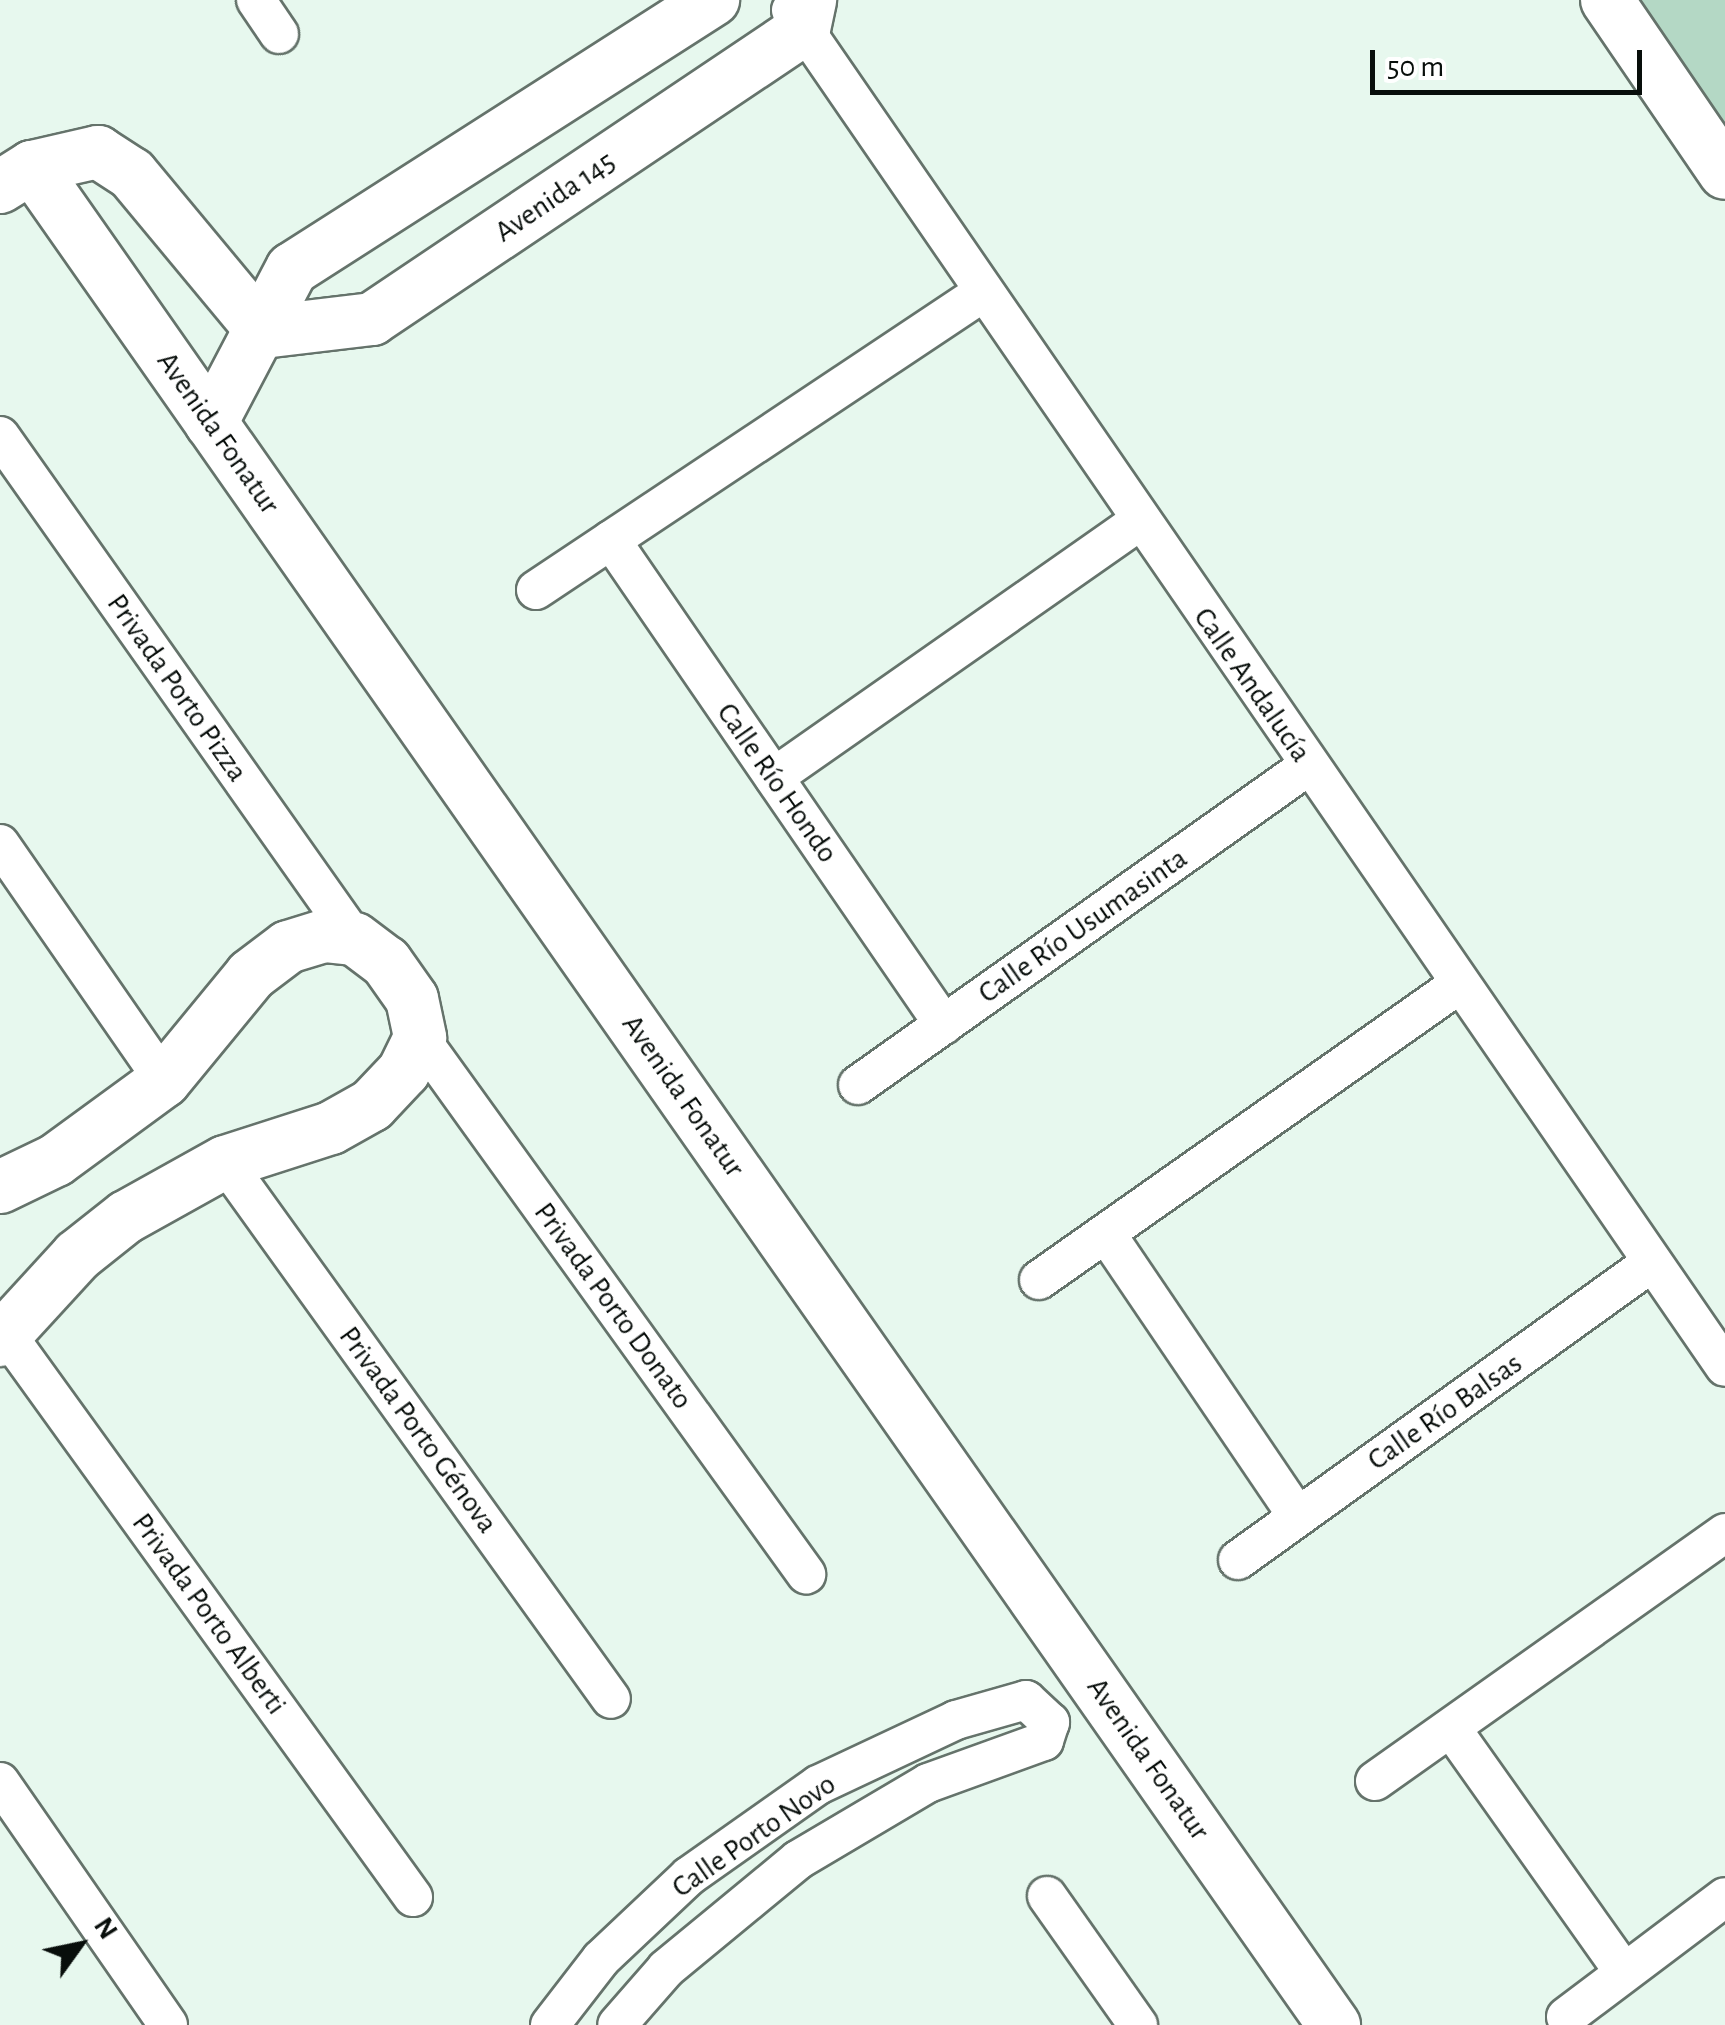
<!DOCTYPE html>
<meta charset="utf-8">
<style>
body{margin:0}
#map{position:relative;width:1725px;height:2025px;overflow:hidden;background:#e7f8ee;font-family:"Alegreya Sans",sans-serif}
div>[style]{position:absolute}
.green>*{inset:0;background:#b4d8c5}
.roads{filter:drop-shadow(2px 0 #65736b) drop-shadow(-2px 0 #65736b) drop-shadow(0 2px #65736b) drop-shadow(0 -2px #65736b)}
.street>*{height:38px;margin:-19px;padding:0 19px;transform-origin:19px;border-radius:19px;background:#fff}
.secondary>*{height:52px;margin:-26px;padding:0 26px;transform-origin:26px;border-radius:26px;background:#fff}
span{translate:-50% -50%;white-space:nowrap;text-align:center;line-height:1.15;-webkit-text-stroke:8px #fff;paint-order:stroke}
.street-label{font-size:30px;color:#080e0b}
.north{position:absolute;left:30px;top:1895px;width:100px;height:100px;-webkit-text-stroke:8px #fff;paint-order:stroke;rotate:57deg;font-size:28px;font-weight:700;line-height:40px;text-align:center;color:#080e0b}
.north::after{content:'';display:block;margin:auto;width:35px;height:45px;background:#080e0b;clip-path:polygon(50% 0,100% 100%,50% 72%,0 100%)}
.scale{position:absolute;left:1370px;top:50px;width:272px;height:45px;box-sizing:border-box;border:5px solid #080e0b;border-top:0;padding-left:12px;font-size:30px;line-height:35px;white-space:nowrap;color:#080e0b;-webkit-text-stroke:8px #fff;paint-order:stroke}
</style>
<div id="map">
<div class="green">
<i style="clip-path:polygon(1607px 0,1725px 0,1725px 172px)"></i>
</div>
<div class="roads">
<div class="street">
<i style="left:256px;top:0;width:41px;rotate:55.9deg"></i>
<i style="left:791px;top:10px;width:1647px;rotate:55.46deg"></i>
<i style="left:0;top:436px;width:616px;rotate:54.79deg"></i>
<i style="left:611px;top:540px;width:588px;rotate:55.53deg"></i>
<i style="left:536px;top:590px;width:536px;rotate:-33.66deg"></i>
<i style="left:774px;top:777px;width:446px;rotate:-35deg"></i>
<i style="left:0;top:844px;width:288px;rotate:55.3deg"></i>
<i style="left:420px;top:1038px;width:661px;rotate:54.24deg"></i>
<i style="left:858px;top:1085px;width:552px;rotate:-35.33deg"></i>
<i style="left:225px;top:1162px;width:661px;rotate:54.29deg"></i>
<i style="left:1107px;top:1235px;width:339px;rotate:55.9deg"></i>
<i style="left:1039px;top:1280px;width:512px;rotate:-35.15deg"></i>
<i style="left:5px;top:1332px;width:697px;rotate:54.17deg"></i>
<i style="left:1238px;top:1560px;width:509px;rotate:-35.72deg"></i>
<i style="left:1451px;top:1728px;width:299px;rotate:54.7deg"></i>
<i style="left:1375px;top:1781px;width:429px;rotate:-35.3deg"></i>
<i style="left:0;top:1782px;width:295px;rotate:55.3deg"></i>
<i style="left:1047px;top:1896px;width:158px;rotate:54.8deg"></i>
<i style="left:1566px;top:2017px;width:199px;rotate:-37deg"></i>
<i style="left:550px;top:2025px;width:83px;rotate:-52.3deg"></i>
<i style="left:601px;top:1959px;width:121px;rotate:-43.3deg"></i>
<i style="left:689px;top:1876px;width:158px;rotate:-35.2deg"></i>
<i style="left:818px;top:1785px;width:153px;rotate:-25.2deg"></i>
<i style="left:956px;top:1720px;width:73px;rotate:-15.9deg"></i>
<i style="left:1026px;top:1700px;width:33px;rotate:43deg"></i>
<i style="left:1050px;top:1722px;width:20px;rotate:108deg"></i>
<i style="left:1044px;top:1741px;width:123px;rotate:160.1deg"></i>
<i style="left:928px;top:1783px;width:151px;rotate:149.4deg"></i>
<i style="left:798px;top:1860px;width:171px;rotate:140.5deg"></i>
<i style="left:666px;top:1969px;width:74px;rotate:131.2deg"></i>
</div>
<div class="secondary">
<i style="left:1607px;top:0;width:209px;rotate:55.7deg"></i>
<i style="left:32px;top:167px;width:2269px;rotate:54.98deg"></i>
<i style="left:0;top:187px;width:38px;rotate:-32deg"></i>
<i style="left:32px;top:167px;width:68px;rotate:-12.8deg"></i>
<i style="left:98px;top:152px;width:40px;rotate:32.9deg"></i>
<i style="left:132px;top:174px;width:205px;rotate:50.3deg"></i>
<i style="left:263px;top:332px;width:110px;rotate:-6.8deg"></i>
<i style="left:372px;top:319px;width:520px;rotate:-33.87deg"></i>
<i style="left:804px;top:29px;width:30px;rotate:-78deg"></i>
<i style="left:211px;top:423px;width:174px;rotate:-62.3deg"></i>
<i style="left:292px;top:269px;width:500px;rotate:-32.6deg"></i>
<i style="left:0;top:1187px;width:62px;rotate:-25.7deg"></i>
<i style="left:56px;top:1160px;width:134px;rotate:-36.2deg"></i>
<i style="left:164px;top:1081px;width:137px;rotate:-50.6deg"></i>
<i style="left:251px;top:975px;width:46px;rotate:-37.1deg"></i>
<i style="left:288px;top:947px;width:38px;rotate:-17deg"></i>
<i style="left:324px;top:936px;width:31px;rotate:6deg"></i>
<i style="left:355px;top:939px;width:39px;rotate:37deg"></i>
<i style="left:386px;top:962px;width:45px;rotate:54.9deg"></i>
<i style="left:412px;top:999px;width:40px;rotate:78deg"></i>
<i style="left:420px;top:1038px;width:37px;rotate:116deg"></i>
<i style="left:404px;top:1071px;width:47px;rotate:133.3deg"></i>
<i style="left:372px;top:1105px;width:47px;rotate:150.7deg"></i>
<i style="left:331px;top:1128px;width:111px;rotate:162.2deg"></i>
<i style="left:225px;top:1162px;width:113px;rotate:150.9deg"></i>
<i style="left:126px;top:1217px;width:63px;rotate:141.5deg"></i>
<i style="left:77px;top:1256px;width:114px;rotate:132.5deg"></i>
</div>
</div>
<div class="street-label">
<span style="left:555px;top:197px;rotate:-34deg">Avenida 145</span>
<span style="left:218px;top:433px;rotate:55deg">Avenida Fonatur</span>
<span style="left:1252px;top:685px;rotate:55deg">Calle Andalucía</span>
<span style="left:177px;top:688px;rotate:55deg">Privada Porto Pizza</span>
<span style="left:777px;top:783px;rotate:55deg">Calle Río Hondo</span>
<span style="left:1083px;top:926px;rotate:-35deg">Calle Río Usumasinta</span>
<span style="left:683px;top:1096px;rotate:55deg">Avenida Fonatur</span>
<span style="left:613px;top:1306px;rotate:54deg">Privada Porto Donato</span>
<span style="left:1445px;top:1412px;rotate:-35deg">Calle Río Balsas</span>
<span style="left:418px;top:1430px;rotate:54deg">Privada Porto Génova</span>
<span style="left:209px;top:1614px;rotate:54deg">Privada Porto Alberti</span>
<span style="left:1148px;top:1759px;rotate:55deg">Avenida Fonatur</span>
<span style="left:754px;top:1836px;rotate:-35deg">Calle Porto Novo</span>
</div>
<div class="north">N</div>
<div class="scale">50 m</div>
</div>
